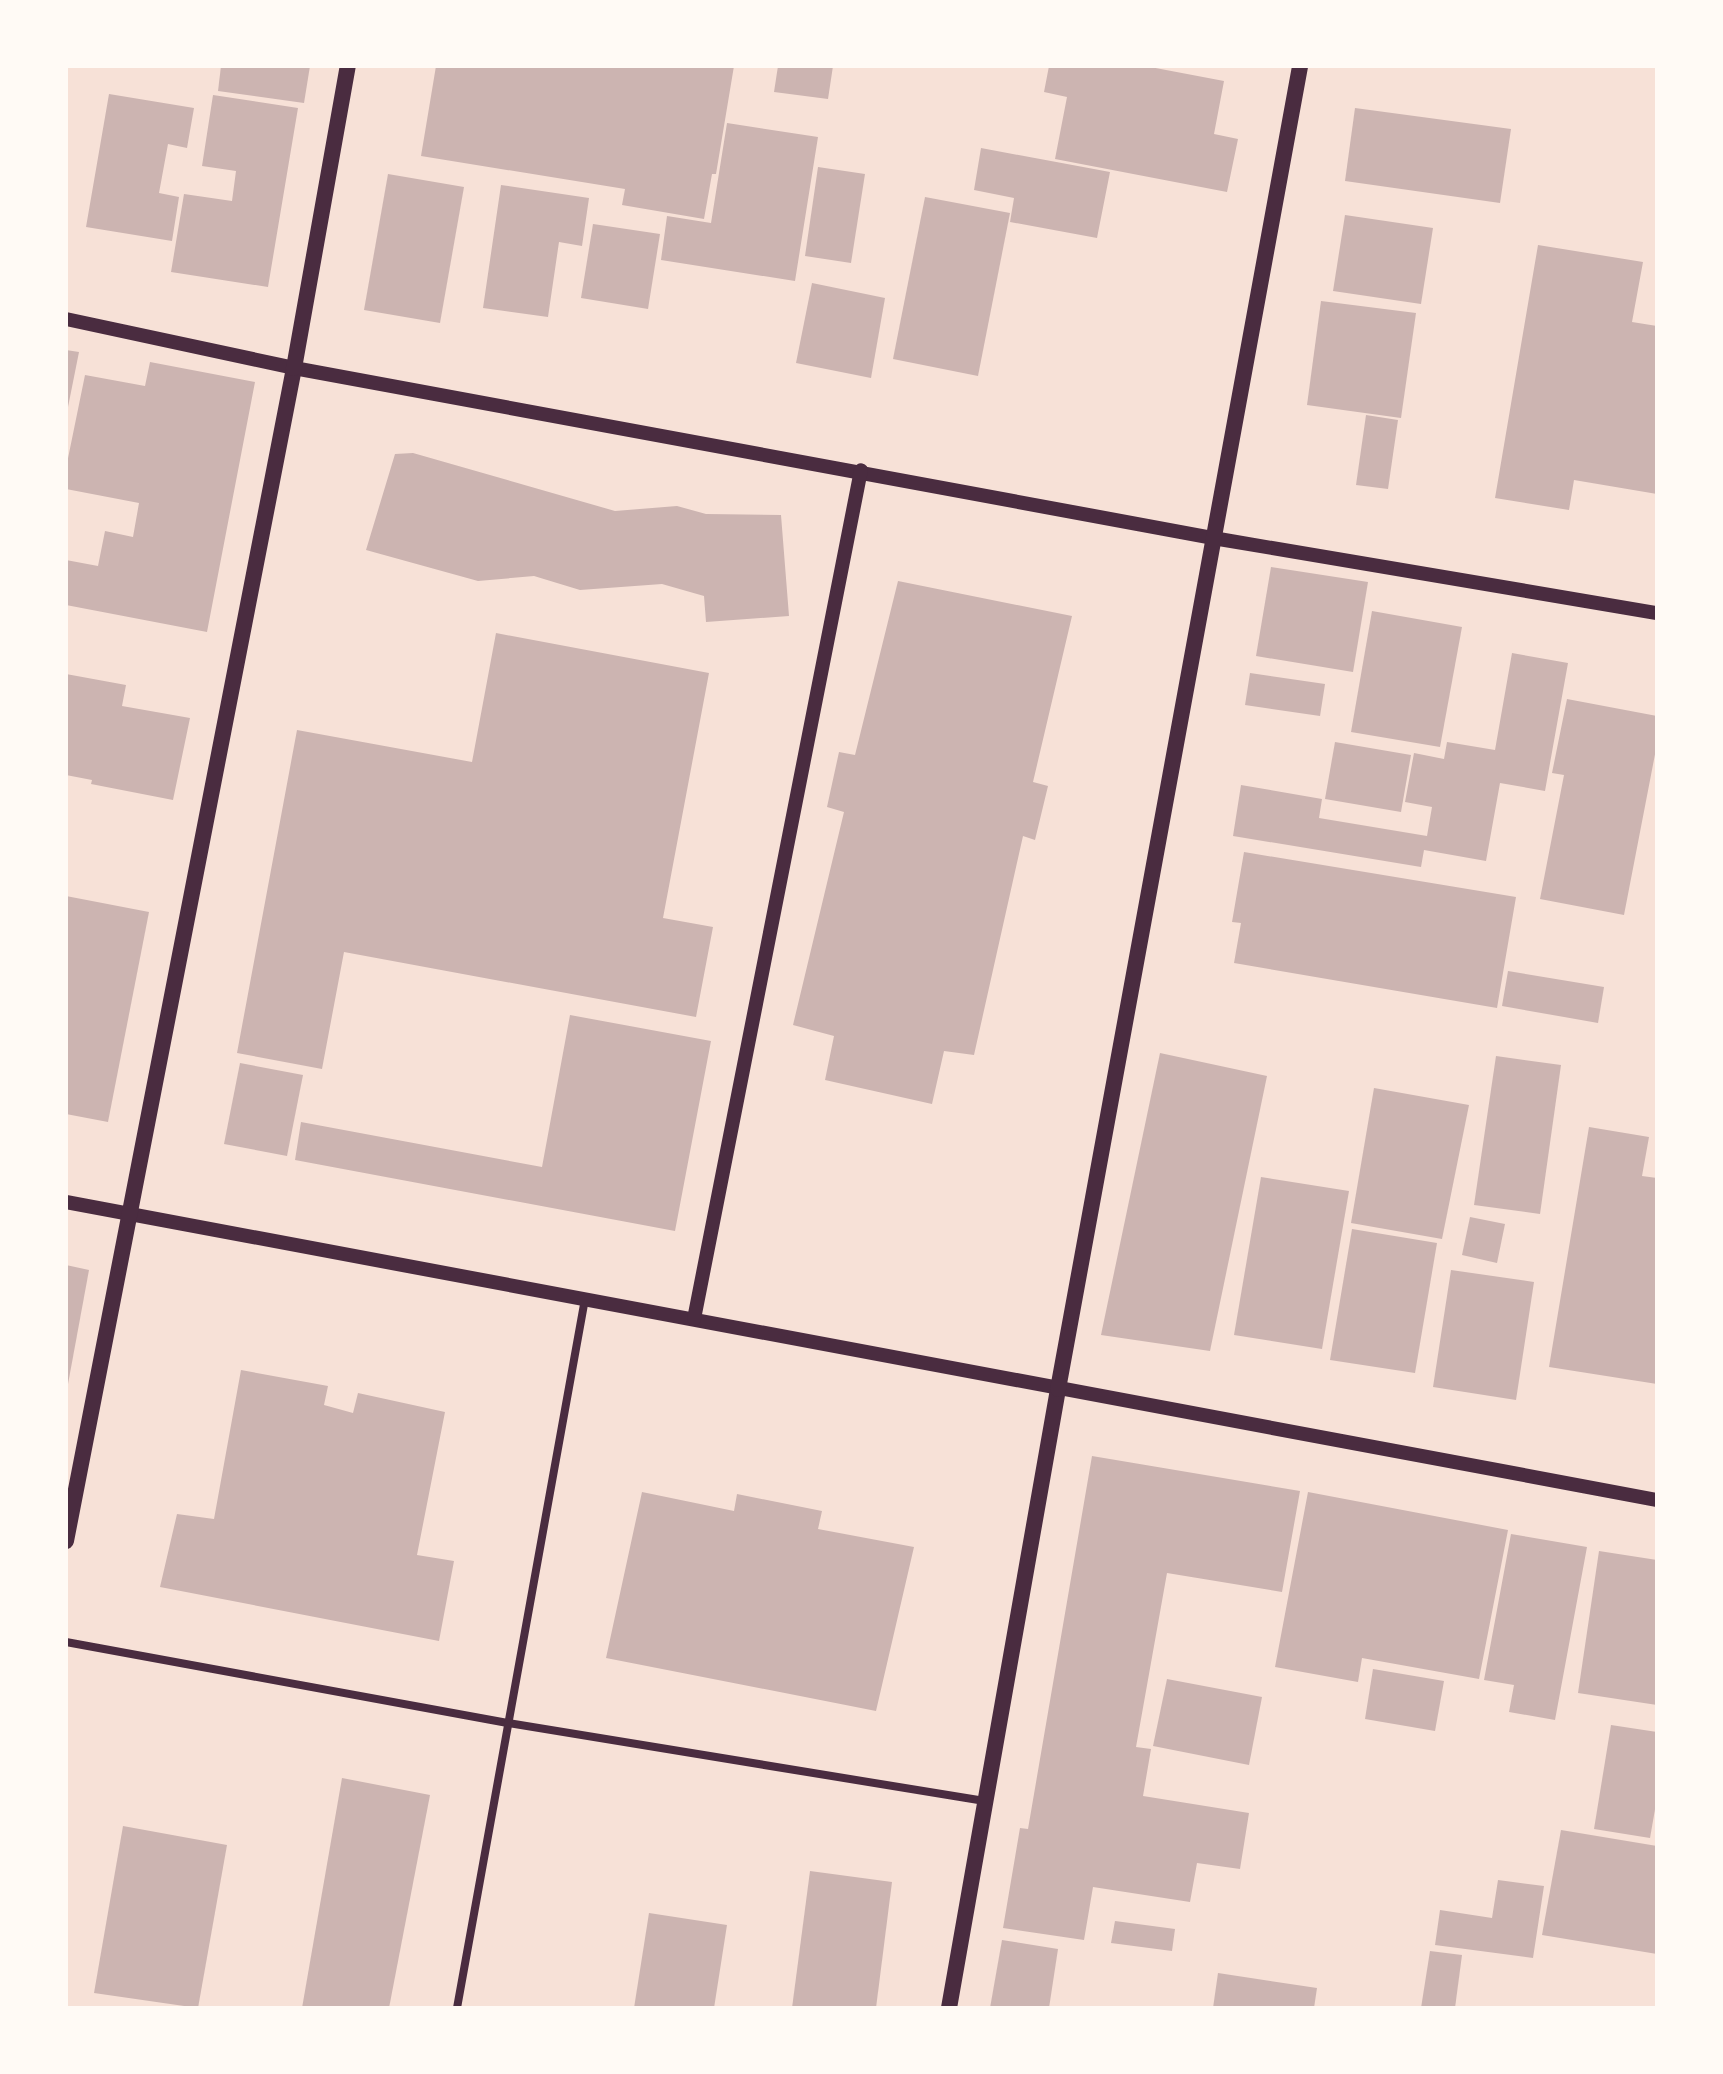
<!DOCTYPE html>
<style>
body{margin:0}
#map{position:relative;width:1723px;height:2074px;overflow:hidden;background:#f7e1d7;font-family:Karla,sans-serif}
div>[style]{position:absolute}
.building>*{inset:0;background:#ccb4b1}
.minor>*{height:8px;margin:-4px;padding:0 4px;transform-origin:4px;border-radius:4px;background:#4a2c40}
.tertiary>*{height:14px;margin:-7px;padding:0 7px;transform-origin:7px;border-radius:7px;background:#4a2c40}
.secondary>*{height:16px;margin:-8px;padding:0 8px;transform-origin:8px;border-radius:8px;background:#4a2c40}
span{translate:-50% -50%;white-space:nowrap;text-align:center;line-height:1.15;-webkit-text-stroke:8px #fffaf5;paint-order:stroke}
.frame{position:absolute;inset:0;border:68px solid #fffaf5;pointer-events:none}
</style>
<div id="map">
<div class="building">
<i style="clip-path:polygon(221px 66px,310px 66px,304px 103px,218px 91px)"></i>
<i style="clip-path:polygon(436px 66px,734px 66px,716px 174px,712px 174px,704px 219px,622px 205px,625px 189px,421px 156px)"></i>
<i style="clip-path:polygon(778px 66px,833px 66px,828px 99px,774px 92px)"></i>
<i style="clip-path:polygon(1049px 66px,1145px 66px,1224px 81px,1214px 134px,1238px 139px,1227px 192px,1055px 159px,1067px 97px,1044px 92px)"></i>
<i style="clip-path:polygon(109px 94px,194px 108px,187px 148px,168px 144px,159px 193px,179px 197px,172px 241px,86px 227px)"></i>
<i style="clip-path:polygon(213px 95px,298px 108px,268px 287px,171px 272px,184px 194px,232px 201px,236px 171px,202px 166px)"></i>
<i style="clip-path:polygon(1355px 108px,1511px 129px,1500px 203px,1345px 181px)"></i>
<i style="clip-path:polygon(727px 123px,818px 137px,795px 281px,661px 260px,667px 216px,711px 223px)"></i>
<i style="clip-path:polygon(981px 148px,1110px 172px,1097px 238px,1010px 222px,1014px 198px,974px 190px)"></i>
<i style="clip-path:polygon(818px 167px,865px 174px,851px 263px,805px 256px)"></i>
<i style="clip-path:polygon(388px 174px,464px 187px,440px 323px,364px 310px)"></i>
<i style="clip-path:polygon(501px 185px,589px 198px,582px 246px,559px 242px,548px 317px,483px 308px)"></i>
<i style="clip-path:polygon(925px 197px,1010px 213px,978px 376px,893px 359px)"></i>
<i style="clip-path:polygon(1345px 215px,1433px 228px,1421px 304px,1333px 291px)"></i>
<i style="clip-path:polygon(593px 224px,660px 234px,648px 309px,581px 298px)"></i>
<i style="clip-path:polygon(1538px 245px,1643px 262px,1632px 322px,1657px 326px,1657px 494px,1574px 480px,1569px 510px,1495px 498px)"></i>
<i style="clip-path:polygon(812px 283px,885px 298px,871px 378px,796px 363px)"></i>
<i style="clip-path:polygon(1321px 301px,1416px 313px,1401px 418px,1307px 405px)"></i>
<i style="clip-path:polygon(66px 350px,79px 352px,67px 412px,66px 412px)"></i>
<i style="clip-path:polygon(150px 362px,255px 382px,207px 632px,66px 605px,66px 560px,98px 566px,105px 531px,133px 537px,139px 503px,66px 489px,66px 468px,85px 375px,145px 386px)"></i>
<i style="clip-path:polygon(1366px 415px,1398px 420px,1388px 489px,1356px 485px)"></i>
<i style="clip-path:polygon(413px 453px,615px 511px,677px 506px,706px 514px,781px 515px,789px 616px,706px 622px,704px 596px,662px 584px,580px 590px,534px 576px,478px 581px,366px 550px,395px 454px)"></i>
<i style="clip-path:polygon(1271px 567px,1368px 582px,1353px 672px,1256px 656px)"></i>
<i style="clip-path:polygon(898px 581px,1072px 616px,1033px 782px,1048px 786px,1035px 840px,1023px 836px,974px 1055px,944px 1051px,932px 1104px,825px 1080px,834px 1036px,793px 1025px,844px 812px,827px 807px,839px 752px,855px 755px)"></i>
<i style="clip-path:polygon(1372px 611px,1462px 627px,1440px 747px,1351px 732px)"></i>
<i style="clip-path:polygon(496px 633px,709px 673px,663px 918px,713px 927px,696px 1017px,344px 952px,322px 1069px,237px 1053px,297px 730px,472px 762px)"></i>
<i style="clip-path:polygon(1512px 653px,1568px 663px,1545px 791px,1500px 783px,1486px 861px,1424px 850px,1421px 867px,1233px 836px,1241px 785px,1322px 799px,1319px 818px,1427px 836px,1432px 807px,1405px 802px,1414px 753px,1444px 759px,1447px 742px,1495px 750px)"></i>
<i style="clip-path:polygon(1250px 673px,1325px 684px,1320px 716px,1245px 705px)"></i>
<i style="clip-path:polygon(66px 674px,126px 685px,122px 706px,190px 718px,173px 800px,91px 784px,92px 780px,66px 775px)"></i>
<i style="clip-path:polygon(1567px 699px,1657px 716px,1657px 744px,1624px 915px,1540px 899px,1564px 775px,1552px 773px)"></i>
<i style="clip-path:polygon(1335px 742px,1411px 755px,1401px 812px,1325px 799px)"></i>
<i style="clip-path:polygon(1244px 852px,1516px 897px,1497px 1008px,1234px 963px,1241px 923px,1232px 922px)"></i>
<i style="clip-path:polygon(66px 896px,149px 912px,108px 1122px,66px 1114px)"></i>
<i style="clip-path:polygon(1508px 971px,1604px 987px,1598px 1023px,1502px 1006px)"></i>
<i style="clip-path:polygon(570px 1015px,711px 1041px,675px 1231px,295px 1160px,301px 1122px,542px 1167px)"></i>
<i style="clip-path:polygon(1160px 1053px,1267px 1076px,1210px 1351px,1101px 1335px)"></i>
<i style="clip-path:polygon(1496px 1056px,1561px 1065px,1540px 1214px,1474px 1205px)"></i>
<i style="clip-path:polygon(240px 1063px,303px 1075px,287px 1156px,224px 1144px)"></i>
<i style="clip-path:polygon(1374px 1088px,1469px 1105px,1442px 1239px,1351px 1223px)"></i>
<i style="clip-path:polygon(1589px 1127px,1649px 1137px,1642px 1176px,1657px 1178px,1657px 1384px,1549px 1367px)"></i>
<i style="clip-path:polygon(1261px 1177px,1349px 1191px,1322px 1349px,1234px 1335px)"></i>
<i style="clip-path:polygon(1470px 1217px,1505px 1224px,1497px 1263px,1462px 1255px)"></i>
<i style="clip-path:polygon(1352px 1229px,1437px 1243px,1415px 1373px,1330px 1360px)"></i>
<i style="clip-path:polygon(66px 1265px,89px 1270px,68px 1384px,66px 1384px)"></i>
<i style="clip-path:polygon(1451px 1270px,1534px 1282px,1516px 1400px,1433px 1387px)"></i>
<i style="clip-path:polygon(241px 1370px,328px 1386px,324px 1405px,353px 1413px,358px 1393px,445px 1412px,417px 1555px,454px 1561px,439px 1641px,160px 1587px,177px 1514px,214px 1519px)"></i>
<i style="clip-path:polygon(1092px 1456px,1300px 1491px,1282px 1592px,1167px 1573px,1136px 1747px,1151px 1749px,1143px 1796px,1249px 1813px,1240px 1869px,1197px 1863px,1190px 1902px,1093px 1887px,1084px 1940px,1003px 1928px,1020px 1828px,1028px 1829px)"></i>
<i style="clip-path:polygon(642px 1492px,734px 1511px,737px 1494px,822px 1511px,818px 1529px,914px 1547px,876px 1711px,606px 1658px)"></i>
<i style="clip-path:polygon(1308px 1492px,1508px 1530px,1479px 1679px,1362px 1658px,1358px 1682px,1275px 1667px)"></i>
<i style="clip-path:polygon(1511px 1534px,1587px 1547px,1555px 1720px,1509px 1712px,1514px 1685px,1484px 1680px)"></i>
<i style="clip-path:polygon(1599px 1551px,1657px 1560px,1657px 1705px,1578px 1693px)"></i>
<i style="clip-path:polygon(1373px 1669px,1444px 1681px,1435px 1731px,1365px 1719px)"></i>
<i style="clip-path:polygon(1167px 1679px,1262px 1697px,1249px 1765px,1153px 1746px)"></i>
<i style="clip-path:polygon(1611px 1725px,1657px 1732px,1657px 1798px,1650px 1838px,1594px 1829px)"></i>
<i style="clip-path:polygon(342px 1778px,430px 1795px,389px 2008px,302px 2008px)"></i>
<i style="clip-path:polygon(123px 1826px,227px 1845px,198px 2008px,94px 1993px)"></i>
<i style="clip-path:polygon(1561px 1830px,1657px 1846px,1657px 1954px,1542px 1935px)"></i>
<i style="clip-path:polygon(810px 1871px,892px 1882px,876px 2008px,792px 2008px)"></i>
<i style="clip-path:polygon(1498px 1880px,1544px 1886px,1533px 1958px,1435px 1945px,1440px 1910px,1492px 1918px)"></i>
<i style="clip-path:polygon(649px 1913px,727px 1925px,714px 2008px,634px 2008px)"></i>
<i style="clip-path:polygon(1115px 1921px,1175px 1929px,1172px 1951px,1111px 1943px)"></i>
<i style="clip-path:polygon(1002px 1940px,1058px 1949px,1049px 2008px,990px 2008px)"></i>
<i style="clip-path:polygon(1430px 1951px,1462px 1955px,1455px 2008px,1421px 2008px)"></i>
<i style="clip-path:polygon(1218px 1973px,1317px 1988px,1314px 2008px,1213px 2008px)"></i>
</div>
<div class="minor">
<i style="left:66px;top:1642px;width:449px;rotate:10.4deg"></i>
<i style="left:508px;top:1723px;width:483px;rotate:9.3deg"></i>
<i style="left:457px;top:2008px;width:720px;rotate:-79.77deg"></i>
</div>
<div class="tertiary">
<i style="left:66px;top:319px;width:233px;rotate:12.1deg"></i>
<i style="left:294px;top:368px;width:935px;rotate:10.48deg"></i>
<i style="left:1213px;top:538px;width:450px;rotate:9.6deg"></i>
<i style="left:66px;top:1202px;width:1619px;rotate:10.61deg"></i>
<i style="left:694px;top:1319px;width:865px;rotate:-78.87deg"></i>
</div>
<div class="secondary">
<i style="left:66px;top:1541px;width:1195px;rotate:-79deg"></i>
<i style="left:294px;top:368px;width:307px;rotate:-79.9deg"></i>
<i style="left:949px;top:2008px;width:629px;rotate:-80.01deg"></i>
<i style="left:1058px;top:1389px;width:1345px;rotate:-79.63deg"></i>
</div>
<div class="frame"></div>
</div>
